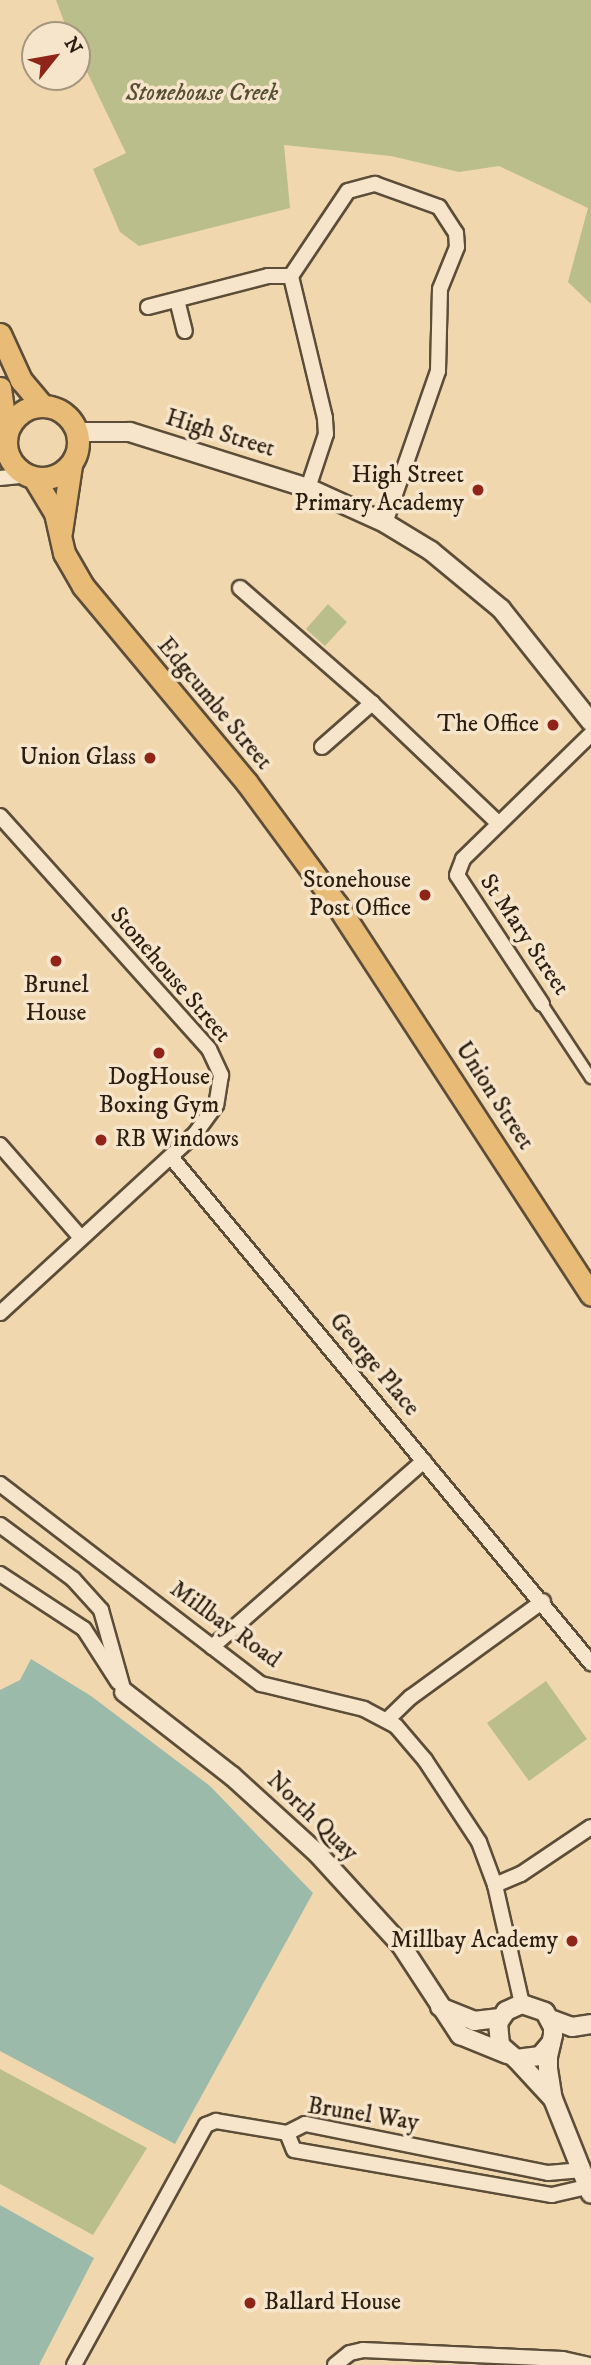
<!DOCTYPE html>
<style>
body{margin:0}
#map{position:relative;width:591px;height:2365px;overflow:hidden;background:#f1d7ad;font-family:"IM FELL DW Pica",serif}
div>[style]{position:absolute}
.green>*{inset:0;background:#b9be8a}
.water>*{inset:0;background:#9bbaa9}
.roads{filter:drop-shadow(2px 0 #5c4d39) drop-shadow(-2px 0 #5c4d39) drop-shadow(0 2px #5c4d39) drop-shadow(0 -2px #5c4d39)}
.pedestrian>*{height:10px;margin:-5px;padding:0 5px;transform-origin:5px;border-radius:5px;background:#f6e5ca}
.minor>*{height:14px;margin:-7px;padding:0 7px;transform-origin:7px;border-radius:7px;background:#f6e5ca}
.tertiary>*{height:18px;margin:-9px;padding:0 9px;transform-origin:9px;border-radius:9px;background:#f6e5ca}
.primary>*{height:21px;margin:-10.5px;padding:0 10.5px;transform-origin:10.5px;border-radius:10.5px;background:#e8bc76}
.primary>.ring{margin:-10.5px;padding:0;box-sizing:content-box;background:none;border:21px solid #e8bc76;border-radius:50%}
.dots>*{width:19px;height:19px;translate:-50% -50%;box-sizing:border-box;border:4px solid #f6e5ca;border-radius:50%}
span{translate:-50% -50%;white-space:nowrap;text-align:center;line-height:1.15;-webkit-text-stroke:7px #f6e5ca;paint-order:stroke}
.park-label{font-size:24px;color:#564f36;font-style:italic}
.street-label{font-size:24px;color:#2b1f12}
.poi-label{font-size:24px;color:#2b1f12}
.right{translate:-100% -50%;text-align:right}
.left{translate:0 -50%;text-align:left}
.north{position:absolute;left:21px;top:21px;width:70px;height:70px;box-sizing:border-box;background:#f6e5ca;border:2px solid #a59680;border-radius:50%;rotate:59deg;font-size:19px;font-weight:700;line-height:28px;text-align:center;color:#2b1f12}
.north::after{content:'';display:block;margin:auto;width:24px;height:32px;background:#8f2418;clip-path:polygon(50% 0,100% 100%,50% 72%,0 100%)}
</style>
<div id="map">
<div class="green">
<i style="clip-path:polygon(56px 0,591px 0,591px 304px,568px 282px,588px 208px,499px 166px,459px 172px,391px 156px,284px 145px,290px 208px,139px 246px,120px 232px,93px 169px,126px 153px,77px 51px,77px 35px,69px 35px)"></i>
<i style="clip-path:polygon(328px 604px,347px 622px,325px 646px,306px 629px)"></i>
<i style="clip-path:polygon(546px 1681px,587px 1739px,529px 1781px,487px 1723px)"></i>
<i style="clip-path:polygon(0 2069px,147px 2148px,93px 2235px,0 2184px)"></i>
</div>
<div class="water">
<i style="clip-path:polygon(31px 1659px,91px 1696px,210px 1786px,313px 1893px,175px 2144px,0 2051px,0 1690px,20px 1680px)"></i>
<i style="clip-path:polygon(0 2205px,94px 2258px,39px 2365px,0 2365px)"></i>
</div>
<div class="roads">
<div class="pedestrian">
<i style="left:542px;top:1004px;width:89px;rotate:56.5deg"></i>
</div>
<div class="minor">
<i style="left:177px;top:300px;width:32px;rotate:76deg"></i>
<i style="left:148px;top:307px;width:124px;rotate:-14.5deg"></i>
<i style="left:268px;top:276px;width:23px"></i>
<i style="left:0;top:478px;width:27px;rotate:-6deg"></i>
<i style="left:308px;top:488px;width:57px;rotate:-71.6deg"></i>
<i style="left:326px;top:434px;width:16px;rotate:-94deg"></i>
<i style="left:325px;top:418px;width:146px;rotate:-103.5deg"></i>
<i style="left:291px;top:276px;width:102px;rotate:-56.2deg"></i>
<i style="left:348px;top:191px;width:28px;rotate:-15deg"></i>
<i style="left:375px;top:184px;width:68px;rotate:19.8deg"></i>
<i style="left:439px;top:207px;width:31px;rotate:57deg"></i>
<i style="left:456px;top:233px;width:14px;rotate:86deg"></i>
<i style="left:457px;top:247px;width:45px;rotate:112deg"></i>
<i style="left:440px;top:289px;width:82px;rotate:91.4deg"></i>
<i style="left:438px;top:371px;width:161px;rotate:109.2deg"></i>
<i style="left:240px;top:588px;width:175px;rotate:41.1deg"></i>
<i style="left:372px;top:703px;width:175px;rotate:43.6deg"></i>
<i style="left:322px;top:747px;width:67px;rotate:-41.3deg"></i>
<i style="left:0;top:816px;width:313px;rotate:48.1deg"></i>
<i style="left:209px;top:1049px;width:29px;rotate:65deg"></i>
<i style="left:221px;top:1075px;width:30px;rotate:99deg"></i>
<i style="left:216px;top:1105px;width:34px;rotate:126deg"></i>
<i style="left:196px;top:1133px;width:266px;rotate:137.4deg"></i>
<i style="left:542px;top:1004px;width:154px;rotate:-123.4deg"></i>
<i style="left:457px;top:875px;width:17px;rotate:-69deg"></i>
<i style="left:463px;top:859px;width:179px;rotate:-44.3deg"></i>
<i style="left:0;top:1145px;width:123px;rotate:48.9deg"></i>
<i style="left:171px;top:1157px;width:658px;rotate:50.31deg"></i>
<i style="left:0;top:1484px;width:329px;rotate:37.5deg"></i>
<i style="left:261px;top:1684px;width:106px;rotate:13.6deg"></i>
<i style="left:364px;top:1709px;width:36px;rotate:28deg"></i>
<i style="left:396px;top:1726px;width:45px;rotate:49.5deg"></i>
<i style="left:425px;top:1760px;width:98px;rotate:56.6deg"></i>
<i style="left:479px;top:1842px;width:46px;rotate:69.6deg"></i>
<i style="left:495px;top:1885px;width:122px;rotate:77.2deg"></i>
<i style="left:0;top:1525px;width:91px;rotate:36.5deg"></i>
<i style="left:73px;top:1579px;width:42px;rotate:47.9deg"></i>
<i style="left:101px;top:1610px;width:85px;rotate:74.3deg"></i>
<i style="left:0;top:1574px;width:100px;rotate:33.2deg"></i>
<i style="left:84px;top:1629px;width:63px;rotate:57.3deg"></i>
<i style="left:212px;top:1647px;width:282px;rotate:-41.3deg"></i>
<i style="left:387px;top:1720px;width:33px;rotate:-44deg"></i>
<i style="left:411px;top:1697px;width:163px;rotate:-36deg"></i>
<i style="left:495px;top:1885px;width:28px;rotate:-23deg"></i>
<i style="left:521px;top:1874px;width:84px;rotate:-33.9deg"></i>
<i style="left:582px;top:2170px;width:34px;rotate:175deg"></i>
<i style="left:548px;top:2173px;width:248px;rotate:-168.6deg"></i>
<i style="left:305px;top:2124px;width:20px;rotate:153deg"></i>
<i style="left:287px;top:2133px;width:18px;rotate:68deg"></i>
<i style="left:294px;top:2150px;width:262px;rotate:9.9deg"></i>
<i style="left:552px;top:2195px;width:37px;rotate:-13deg"></i>
<i style="left:74px;top:2365px;width:274px;rotate:-61.2deg"></i>
<i style="left:206px;top:2125px;width:11px;rotate:-22deg"></i>
<i style="left:216px;top:2121px;width:72px;rotate:9.6deg"></i>
<i style="left:335px;top:2365px;width:19px;rotate:-39deg"></i>
<i style="left:350px;top:2353px;width:13px;rotate:-13deg"></i>
<i style="left:363px;top:2350px;width:200px;rotate:2.6deg"></i>
<i style="left:563px;top:2359px;width:26px;rotate:13deg"></i>
</div>
<div class="tertiary">
<i style="left:77px;top:432px;width:53px"></i>
<i style="left:130px;top:432px;width:187px;rotate:17.5deg"></i>
<i style="left:308px;top:488px;width:85px;rotate:24.4deg"></i>
<i style="left:385px;top:523px;width:54px;rotate:31.3deg"></i>
<i style="left:431px;top:551px;width:91px;rotate:39.6deg"></i>
<i style="left:501px;top:609px;width:144px;rotate:51.5deg"></i>
<i style="left:124px;top:1692px;width:137px;rotate:37.9deg"></i>
<i style="left:232px;top:1776px;width:115px;rotate:42.2deg"></i>
<i style="left:317px;top:1853px;width:125px;rotate:47.6deg"></i>
<i style="left:401px;top:1945px;width:108px;rotate:56.8deg"></i>
<i style="left:460px;top:2035px;width:51px;rotate:22deg"></i>
<i style="left:440px;top:2007px;width:37px;rotate:22deg"></i>
<i style="left:474px;top:2021px;width:26px;rotate:-7deg"></i>
<i style="left:550px;top:2019px;width:23px;rotate:20deg"></i>
<i style="left:572px;top:2027px;width:19px;rotate:-9deg"></i>
<i style="left:551px;top:2043px;width:17px;rotate:130deg"></i>
<i style="left:540px;top:2056px;width:24px;rotate:173deg"></i>
<i style="left:516px;top:2059px;width:21px;rotate:-139deg"></i>
<i style="left:500px;top:2045px;width:22px;rotate:-95deg"></i>
<i style="left:498px;top:2023px;width:14px;rotate:-56deg"></i>
<i style="left:506px;top:2011px;width:17px;rotate:-24deg"></i>
<i style="left:522px;top:2004px;width:24px;rotate:19deg"></i>
<i style="left:545px;top:2012px;width:17px;rotate:62deg"></i>
<i style="left:553px;top:2027px;width:8px;rotate:90deg"></i>
<i style="left:553px;top:2035px;width:22px;rotate:103deg"></i>
<i style="left:548px;top:2056px;width:13px;rotate:90deg"></i>
<i style="left:548px;top:2069px;width:30px;rotate:81deg"></i>
<i style="left:516px;top:2059px;width:54px;rotate:47.2deg"></i>
<i style="left:553px;top:2099px;width:102px;rotate:68.2deg"></i>
</div>
<div class="primary">
<i style="left:0;top:334px;width:51px;rotate:65.5deg"></i>
<i style="left:21px;top:380px;width:33px;rotate:50deg"></i>
<i style="left:0;top:388px;width:42px;rotate:81.9deg"></i>
<i class="ring" style="left:6px;top:406px;width:51px;height:51px"></i>
<i style="left:34px;top:478px;width:41px;rotate:59deg"></i>
<i style="left:55px;top:513px;width:41px;rotate:77.3deg"></i>
<i style="left:64px;top:553px;width:38px;rotate:60deg"></i>
<i style="left:83px;top:586px;width:256px;rotate:50.2deg"></i>
<i style="left:247px;top:783px;width:152px;rotate:53.6deg"></i>
<i style="left:337px;top:905px;width:465px;rotate:56.9deg"></i>
<i style="left:61px;top:532px;width:68px;rotate:-81.5deg"></i>
</div>
</div>
<div class="dots">
<i style="left:478px;top:490px;background:#8f2418"></i>
<i style="left:553px;top:725px;background:#8f2418"></i>
<i style="left:150px;top:758px;background:#8f2418"></i>
<i style="left:425px;top:895px;background:#8f2418"></i>
<i style="left:56px;top:961px;background:#8f2418"></i>
<i style="left:159px;top:1053px;background:#8f2418"></i>
<i style="left:101px;top:1140px;background:#8f2418"></i>
<i style="left:572px;top:1941px;background:#8f2418"></i>
<i style="left:250px;top:2303px;background:#8f2418"></i>
</div>
<div class="park-label">
<span style="left:202px;top:94px">Stonehouse Creek</span>
</div>
<div class="street-label">
<span style="left:220px;top:434px;rotate:17deg">High Street</span>
<span style="left:214px;top:704px;rotate:50deg">Edgcumbe Street</span>
<span style="left:524px;top:935px;rotate:56deg">St Mary Street</span>
<span style="left:170px;top:975px;rotate:49deg">Stonehouse Street</span>
<span style="left:494px;top:1096px;rotate:57deg">Union Street</span>
<span style="left:374px;top:1365px;rotate:50deg">George Place</span>
<span style="left:225px;top:1625px;rotate:36deg">Millbay Road</span>
<span style="left:312px;top:1817px;rotate:44deg">North Quay</span>
<span style="left:363px;top:2115px;rotate:9deg">Brunel Way</span>
</div>
<div class="poi-label">
<span class="right" style="left:464px;top:490px">High Street<br>Primary Academy</span>
<span class="right" style="left:539px;top:725px">The Office</span>
<span class="right" style="left:136px;top:758px">Union Glass</span>
<span class="right" style="left:411px;top:895px">Stonehouse<br>Post Office</span>
<span style="left:56px;top:1000px">Brunel<br>House</span>
<span style="left:159px;top:1092px">DogHouse<br>Boxing Gym</span>
<span class="left" style="left:115px;top:1140px">RB Windows</span>
<span class="right" style="left:558px;top:1941px">Millbay Academy</span>
<span class="left" style="left:264px;top:2303px">Ballard House</span>
</div>
<div class="north">N</div>
</div>
